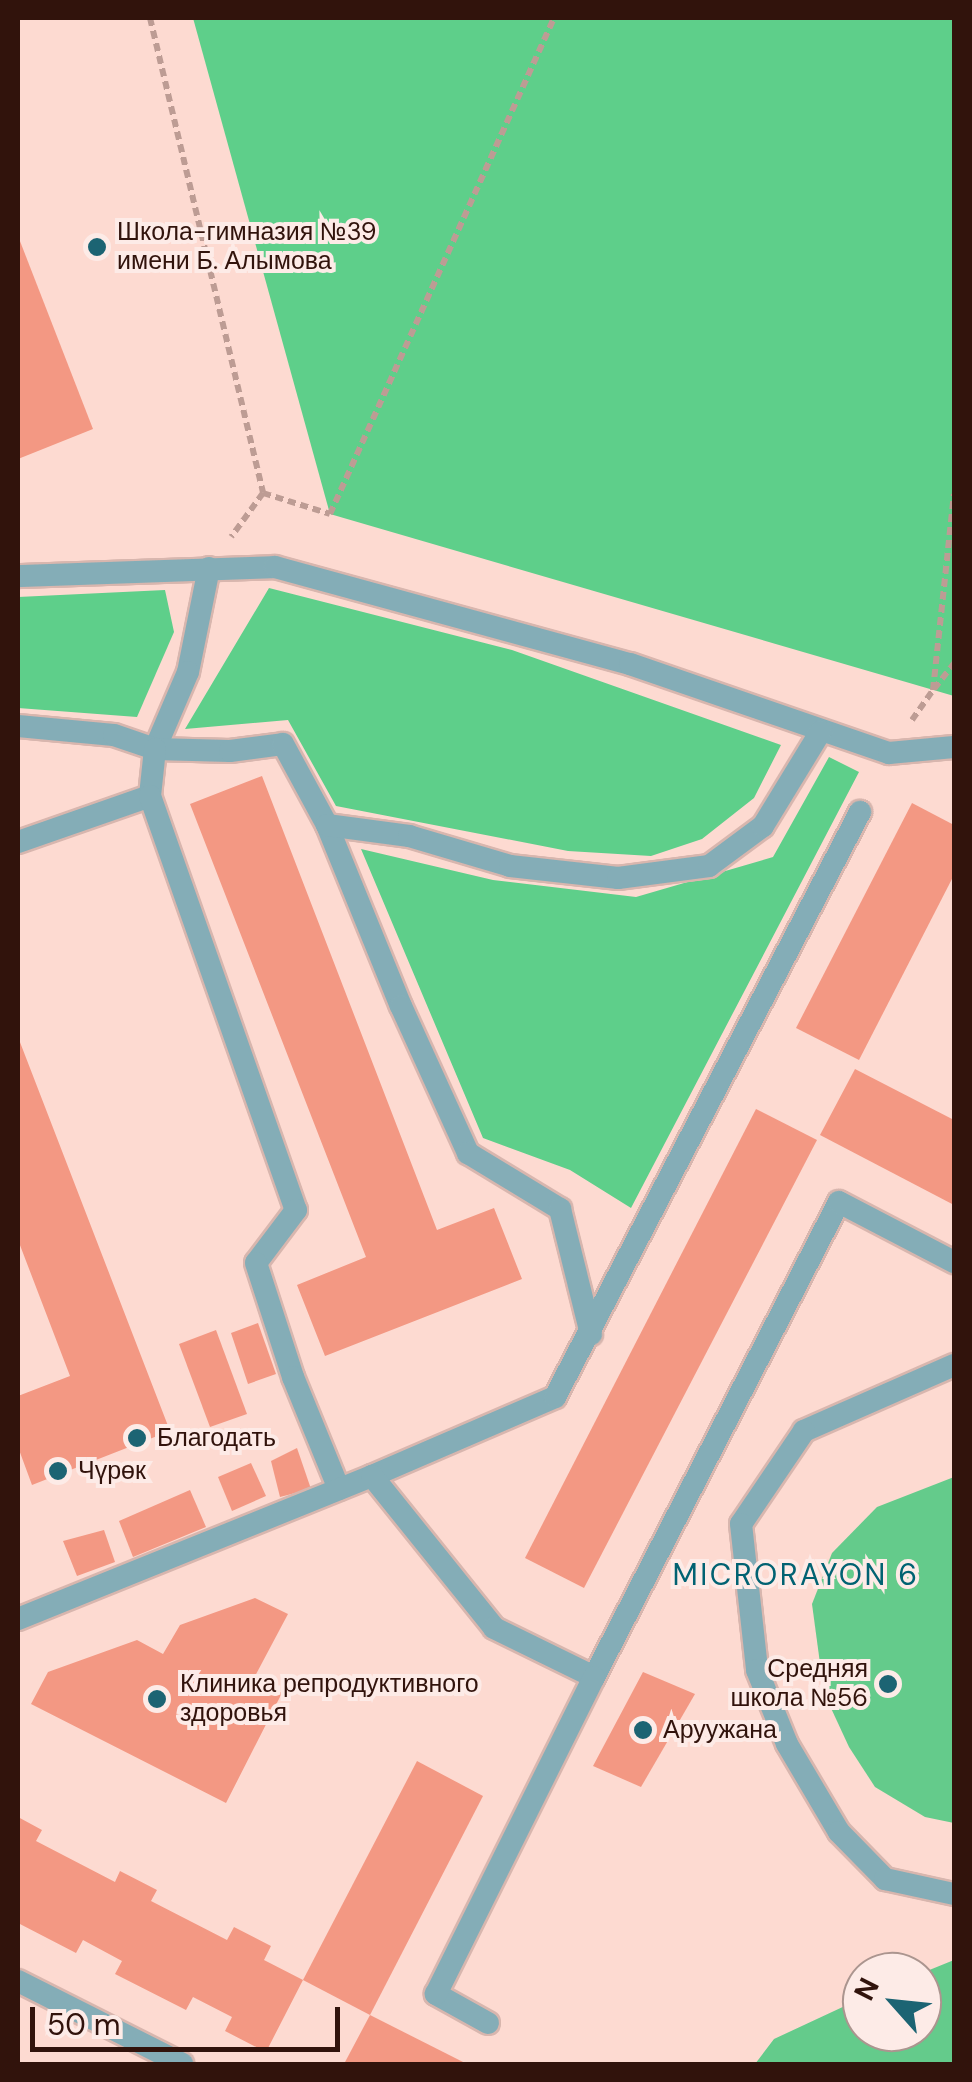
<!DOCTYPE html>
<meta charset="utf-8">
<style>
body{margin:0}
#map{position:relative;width:972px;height:2082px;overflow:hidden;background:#fddad1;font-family:"DM Sans",sans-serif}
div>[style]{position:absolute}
.green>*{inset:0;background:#64cb8b}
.forest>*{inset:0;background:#5ecf8a}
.building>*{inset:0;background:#f39883}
.path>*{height:6px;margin-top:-3px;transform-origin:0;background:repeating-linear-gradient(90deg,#bd9c94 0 8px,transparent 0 13px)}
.roads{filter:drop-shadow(2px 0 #d8b6ae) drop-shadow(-2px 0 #d8b6ae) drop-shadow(0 2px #d8b6ae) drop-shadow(0 -2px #d8b6ae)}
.service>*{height:22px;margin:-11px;padding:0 11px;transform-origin:11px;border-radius:11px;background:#84adb7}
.dots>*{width:28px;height:28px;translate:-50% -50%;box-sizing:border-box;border:5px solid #fdebe7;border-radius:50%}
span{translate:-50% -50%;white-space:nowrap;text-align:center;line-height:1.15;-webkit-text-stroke:8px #fdebe7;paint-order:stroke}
.poi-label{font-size:25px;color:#31130c}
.left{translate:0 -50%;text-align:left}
.right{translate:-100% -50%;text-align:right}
.quarter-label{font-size:30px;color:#016272;letter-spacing:2.5px}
.frame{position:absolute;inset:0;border:20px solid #31130c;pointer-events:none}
.north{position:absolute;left:842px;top:1952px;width:100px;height:100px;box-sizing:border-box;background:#fdebe7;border:2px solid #ab958f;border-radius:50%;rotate:297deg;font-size:28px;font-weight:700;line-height:40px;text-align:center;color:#31130c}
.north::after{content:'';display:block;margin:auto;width:35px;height:45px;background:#1c6473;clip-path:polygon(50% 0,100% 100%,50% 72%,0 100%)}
.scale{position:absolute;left:30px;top:2007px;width:310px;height:45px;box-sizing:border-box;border:5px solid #31130c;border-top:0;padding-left:12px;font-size:30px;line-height:35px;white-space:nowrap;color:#31130c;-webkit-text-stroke:8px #fdebe7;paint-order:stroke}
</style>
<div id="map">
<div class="green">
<i style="clip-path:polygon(954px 1477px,954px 1823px,925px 1817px,875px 1787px,849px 1747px,824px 1693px,812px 1604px,832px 1553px,877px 1507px)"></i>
<i style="clip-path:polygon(954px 1960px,954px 2064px,755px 2064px,774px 2039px,862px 1998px,862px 2032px,922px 2032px,922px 1973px)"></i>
</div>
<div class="forest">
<i style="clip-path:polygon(193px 18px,954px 18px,954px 696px,330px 514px)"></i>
<i style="clip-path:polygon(269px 588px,512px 650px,781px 745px,754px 798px,702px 839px,651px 856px,568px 851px,336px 806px,288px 720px,185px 729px)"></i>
<i style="clip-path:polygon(165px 590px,174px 632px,137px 717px,18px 708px,18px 597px)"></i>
<i style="clip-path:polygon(829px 757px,859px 772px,631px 1208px,570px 1170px,483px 1138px,361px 849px,493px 880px,636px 897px,773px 857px)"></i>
</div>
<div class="building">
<i style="clip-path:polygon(18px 236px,93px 429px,18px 459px)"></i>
<i style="clip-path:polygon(262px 776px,437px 1230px,494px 1208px,522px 1279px,325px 1356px,297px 1285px,366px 1257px,190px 804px)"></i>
<i style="clip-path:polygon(912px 803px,954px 825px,954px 875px,859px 1060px,796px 1028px)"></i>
<i style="clip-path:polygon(18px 1037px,170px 1431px,32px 1485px,18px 1447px,18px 1396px,70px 1376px,18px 1240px)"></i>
<i style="clip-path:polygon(855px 1069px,954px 1120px,954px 1205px,820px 1135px)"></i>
<i style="clip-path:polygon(756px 1109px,817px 1140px,584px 1588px,525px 1558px)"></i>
<i style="clip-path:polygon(258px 1323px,276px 1374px,248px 1384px,231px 1333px)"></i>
<i style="clip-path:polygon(216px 1330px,247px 1414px,210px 1427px,179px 1344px)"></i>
<i style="clip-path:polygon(297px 1448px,311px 1489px,280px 1497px,271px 1461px)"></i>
<i style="clip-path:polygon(251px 1463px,266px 1496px,232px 1511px,218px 1477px)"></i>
<i style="clip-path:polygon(190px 1490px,206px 1527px,133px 1557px,119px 1521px)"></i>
<i style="clip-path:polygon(104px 1530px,115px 1562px,77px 1576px,63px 1541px)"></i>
<i style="clip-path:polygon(255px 1598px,288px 1614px,254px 1678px,282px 1693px,226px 1803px,31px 1704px,48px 1672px,137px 1640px,163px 1654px,180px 1625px)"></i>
<i style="clip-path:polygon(643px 1672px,695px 1694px,641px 1787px,593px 1766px)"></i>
<i style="clip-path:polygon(417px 1761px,483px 1796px,370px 2015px,303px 1980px)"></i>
<i style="clip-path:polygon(18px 1817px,42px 1830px,36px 1841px,115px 1882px,120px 1871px,157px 1890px,151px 1901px,227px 1940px,234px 1927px,271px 1946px,264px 1960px,303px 1980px,266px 2052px,225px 2031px,232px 2017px,193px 1997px,186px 2010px,115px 1974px,122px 1961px,83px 1940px,76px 1953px,18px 1923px)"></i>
<i style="clip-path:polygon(370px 2015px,467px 2064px,344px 2064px)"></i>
</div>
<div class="path">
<i style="left:150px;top:18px;width:488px;rotate:76.6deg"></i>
<i style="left:263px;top:493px;width:54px;rotate:126deg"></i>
<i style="left:263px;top:493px;width:70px;rotate:17.4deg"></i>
<i style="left:330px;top:514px;width:544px;rotate:-65.7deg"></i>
<i style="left:934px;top:689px;width:33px;rotate:-52deg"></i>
<i style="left:912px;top:720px;width:37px;rotate:-55deg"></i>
<i style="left:933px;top:690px;width:197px;rotate:-83.9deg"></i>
</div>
<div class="roads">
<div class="service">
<i style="left:209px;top:568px;width:106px;rotate:101.4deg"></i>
<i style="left:188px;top:672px;width:84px;rotate:113.2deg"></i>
<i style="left:155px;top:749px;width:75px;rotate:1.5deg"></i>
<i style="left:230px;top:751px;width:53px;rotate:-7.5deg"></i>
<i style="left:283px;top:744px;width:92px;rotate:61.5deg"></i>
<i style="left:327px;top:825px;width:196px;rotate:67.8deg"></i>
<i style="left:401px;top:1006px;width:162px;rotate:65.5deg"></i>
<i style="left:468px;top:1153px;width:108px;rotate:31.3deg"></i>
<i style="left:560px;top:1209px;width:129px;rotate:76.1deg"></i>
<i style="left:18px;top:576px;width:257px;rotate:-2deg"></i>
<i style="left:275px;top:567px;width:368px;rotate:15.3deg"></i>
<i style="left:630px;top:664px;width:274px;rotate:19deg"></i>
<i style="left:889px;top:753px;width:65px;rotate:-5.3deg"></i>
<i style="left:18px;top:726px;width:96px;rotate:5.4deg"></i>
<i style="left:114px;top:735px;width:43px;rotate:18.9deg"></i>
<i style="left:155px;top:749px;width:47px;rotate:96.1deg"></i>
<i style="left:150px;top:796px;width:140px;rotate:160.8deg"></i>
<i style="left:150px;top:796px;width:439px;rotate:70.6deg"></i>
<i style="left:296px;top:1210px;width:66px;rotate:127deg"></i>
<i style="left:256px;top:1263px;width:120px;rotate:72deg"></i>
<i style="left:293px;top:1377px;width:121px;rotate:67.7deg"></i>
<i style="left:327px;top:825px;width:83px;rotate:7.6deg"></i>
<i style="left:409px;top:836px;width:105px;rotate:16.5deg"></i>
<i style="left:510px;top:866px;width:109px;rotate:6.3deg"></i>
<i style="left:618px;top:878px;width:92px;rotate:-7.5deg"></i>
<i style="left:709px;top:866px;width:67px;rotate:-36.5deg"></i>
<i style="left:763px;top:826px;width:111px;rotate:-58.6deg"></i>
<i style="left:954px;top:1365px;width:164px;rotate:156.3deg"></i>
<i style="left:804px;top:1431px;width:112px;rotate:124.1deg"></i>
<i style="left:741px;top:1524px;width:147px;rotate:83.7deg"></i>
<i style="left:757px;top:1670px;width:80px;rotate:67.9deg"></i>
<i style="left:787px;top:1744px;width:102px;rotate:59.4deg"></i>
<i style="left:839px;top:1832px;width:66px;rotate:45.6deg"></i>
<i style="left:885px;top:1879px;width:71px;rotate:12.3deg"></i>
<i style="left:372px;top:1476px;width:199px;rotate:-23.3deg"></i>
<i style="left:555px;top:1397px;width:660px;rotate:-62.46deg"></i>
<i style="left:18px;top:1619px;width:382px;rotate:-22deg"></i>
<i style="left:372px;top:1476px;width:195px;rotate:51.2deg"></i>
<i style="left:494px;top:1628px;width:111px;rotate:26.1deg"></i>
<i style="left:594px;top:1677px;width:534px;rotate:-62.72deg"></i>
<i style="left:839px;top:1202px;width:130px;rotate:27.6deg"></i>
<i style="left:18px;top:1981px;width:184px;rotate:26.8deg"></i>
<i style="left:488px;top:2023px;width:60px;rotate:-150.9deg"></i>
<i style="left:436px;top:1994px;width:354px;rotate:-63.5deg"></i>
</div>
</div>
<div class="dots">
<i style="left:97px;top:247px;background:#1c6473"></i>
<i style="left:137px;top:1438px;background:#1c6473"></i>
<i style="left:58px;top:1471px;background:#1c6473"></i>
<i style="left:888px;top:1684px;background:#1c6473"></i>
<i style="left:157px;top:1699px;background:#1c6473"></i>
<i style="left:643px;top:1730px;background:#1c6473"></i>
</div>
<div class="poi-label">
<span class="left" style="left:117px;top:247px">Школа-гимназия №39<br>имени Б. Алымова</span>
<span class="left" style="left:157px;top:1438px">Благодать</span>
<span class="left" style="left:78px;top:1471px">Чүрөк</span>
<span class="right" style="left:868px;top:1684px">Средняя<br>школа №56</span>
<span class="left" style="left:180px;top:1699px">Клиника репродуктивного<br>здоровья</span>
<span class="left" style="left:663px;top:1730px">Аруужана</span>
</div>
<div class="quarter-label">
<span style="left:796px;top:1575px">MICRORAYON 6</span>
</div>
<div class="frame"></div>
<div class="north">N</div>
<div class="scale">50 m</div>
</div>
